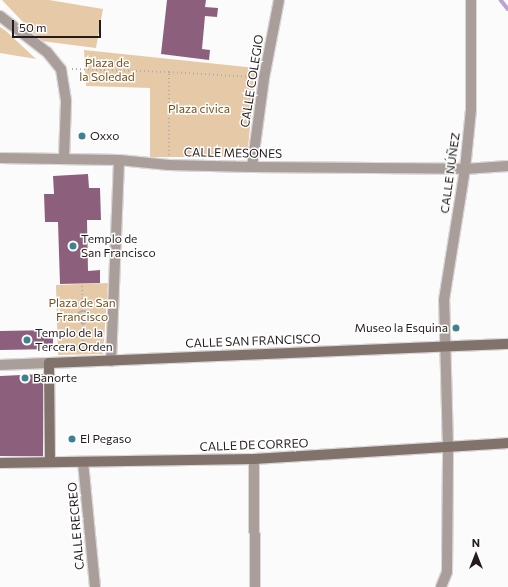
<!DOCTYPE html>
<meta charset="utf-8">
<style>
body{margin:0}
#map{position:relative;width:508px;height:587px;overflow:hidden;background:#fbfbfb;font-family:Commissioner,sans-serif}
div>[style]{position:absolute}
.green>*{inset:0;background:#e6caa7}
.stream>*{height:3.5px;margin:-1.75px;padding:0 1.75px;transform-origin:1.75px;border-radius:1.75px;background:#bca4d2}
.building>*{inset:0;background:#8c607d}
.path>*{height:2px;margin-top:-1px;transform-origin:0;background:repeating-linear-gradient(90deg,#b1adae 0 1px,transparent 0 4px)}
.path>.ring{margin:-1px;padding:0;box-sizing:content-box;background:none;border:2px solid #b1adae;border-radius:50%}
.roads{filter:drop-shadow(1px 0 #d9d7d7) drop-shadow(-1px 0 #d9d7d7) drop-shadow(0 1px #d9d7d7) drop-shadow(0 -1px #d9d7d7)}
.street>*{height:10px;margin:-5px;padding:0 5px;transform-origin:5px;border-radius:5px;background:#aa9e9a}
.secondary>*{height:10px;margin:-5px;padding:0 5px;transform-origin:5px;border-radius:5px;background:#82726c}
.dots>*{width:11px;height:11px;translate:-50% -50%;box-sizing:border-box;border:2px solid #fff;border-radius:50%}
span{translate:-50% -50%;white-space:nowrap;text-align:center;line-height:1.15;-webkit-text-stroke:3px #fff;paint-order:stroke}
.park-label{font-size:12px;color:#73501e}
.street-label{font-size:12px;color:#251b1c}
.poi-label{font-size:12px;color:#251b1c}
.left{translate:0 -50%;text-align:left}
.right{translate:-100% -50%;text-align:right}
.north{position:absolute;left:456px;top:535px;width:40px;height:40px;-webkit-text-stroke:3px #fff;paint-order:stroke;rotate:0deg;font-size:11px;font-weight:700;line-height:16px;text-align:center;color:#251b1c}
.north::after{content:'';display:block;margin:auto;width:14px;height:18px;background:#251b1c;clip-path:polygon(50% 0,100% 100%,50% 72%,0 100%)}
.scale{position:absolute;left:12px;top:20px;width:89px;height:18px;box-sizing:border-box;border:2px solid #251b1c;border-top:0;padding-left:5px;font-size:12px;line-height:14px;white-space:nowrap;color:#251b1c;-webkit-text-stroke:3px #fff;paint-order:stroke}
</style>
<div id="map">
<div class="green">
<i style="clip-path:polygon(2px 0,49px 0,103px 9px,96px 48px,41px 41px)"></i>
<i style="clip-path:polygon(0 27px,6px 31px,36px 59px,0 53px)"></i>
<i style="clip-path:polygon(84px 50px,256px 68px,247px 157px,150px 157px,150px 88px,86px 86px)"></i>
<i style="clip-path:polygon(108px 283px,103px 354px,58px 355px,56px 285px)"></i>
</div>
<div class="stream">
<i style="left:501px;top:0;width:11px;rotate:52deg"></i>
</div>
<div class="building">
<i style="clip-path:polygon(167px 0,206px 0,205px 7px,218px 8px,217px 17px,205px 16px,202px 49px,210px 50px,209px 60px,161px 54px)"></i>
<i style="clip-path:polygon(88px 174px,89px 188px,100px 188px,101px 220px,87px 220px,88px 271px,100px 270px,100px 283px,60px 284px,58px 222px,45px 222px,44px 194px,54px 194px,53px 176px)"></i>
<i style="clip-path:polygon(53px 330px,53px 349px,0 350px,0 331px)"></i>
<i style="clip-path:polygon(43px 374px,43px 456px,0 456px,0 376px)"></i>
</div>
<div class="path">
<i style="left:72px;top:69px;width:97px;rotate:1.8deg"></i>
<i style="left:169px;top:155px;width:83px;rotate:-90deg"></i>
<i style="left:169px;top:72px;width:85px;rotate:3.4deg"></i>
<i style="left:82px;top:286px;width:25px;rotate:88deg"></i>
<i class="ring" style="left:77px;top:311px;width:10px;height:10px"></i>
<i style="left:89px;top:316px;width:13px"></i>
<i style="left:58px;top:317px;width:18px"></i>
<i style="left:83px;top:324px;width:26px;rotate:90deg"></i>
</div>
<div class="roads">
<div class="street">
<i style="left:0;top:16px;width:59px;rotate:37.5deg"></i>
<i style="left:47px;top:52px;width:22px;rotate:51deg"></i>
<i style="left:61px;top:69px;width:33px;rotate:81deg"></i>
<i style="left:66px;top:102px;width:57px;rotate:92deg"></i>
<i style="left:0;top:158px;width:119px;rotate:1deg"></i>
<i style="left:119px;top:160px;width:50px;rotate:5.7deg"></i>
<i style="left:169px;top:165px;width:83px;rotate:1.4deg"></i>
<i style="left:252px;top:167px;width:213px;rotate:0.5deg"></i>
<i style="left:465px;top:169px;width:43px;rotate:-4deg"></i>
<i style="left:252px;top:167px;width:90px;rotate:-82.3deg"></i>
<i style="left:264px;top:78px;width:79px;rotate:-79.1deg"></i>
<i style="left:111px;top:361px;width:201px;rotate:-87.7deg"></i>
<i style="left:0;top:365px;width:49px;rotate:-2.3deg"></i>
<i style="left:254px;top:459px;width:128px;rotate:89.6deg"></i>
<i style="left:83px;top:462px;width:126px;rotate:84.5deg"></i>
<i style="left:441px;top:587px;width:16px;rotate:-68deg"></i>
<i style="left:447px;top:572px;width:124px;rotate:-89.5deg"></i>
<i style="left:448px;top:448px;width:148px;rotate:-91.5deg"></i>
<i style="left:444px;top:300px;width:133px;rotate:-80.9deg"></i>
<i style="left:465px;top:169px;width:59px;rotate:-84.2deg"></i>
<i style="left:471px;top:110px;width:110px;rotate:-90deg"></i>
</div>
<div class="secondary">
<i style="left:50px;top:460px;width:97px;rotate:-90.6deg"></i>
<i style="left:49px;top:363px;width:459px;rotate:-2.4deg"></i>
<i style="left:0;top:463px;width:254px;rotate:-0.9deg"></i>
<i style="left:254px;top:459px;width:255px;rotate:-3.6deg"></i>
</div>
</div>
<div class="dots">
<i style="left:82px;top:136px;background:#3e8191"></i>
<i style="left:73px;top:246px;background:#3e8191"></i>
<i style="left:456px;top:328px;background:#3e8191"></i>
<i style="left:27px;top:340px;background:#3e8191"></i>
<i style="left:25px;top:378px;background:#3e8191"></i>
<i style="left:72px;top:439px;background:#3e8191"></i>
</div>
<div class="park-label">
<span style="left:107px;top:70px">Plaza de<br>la Soledad</span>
<span style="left:199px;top:109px">Plaza civica</span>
<span style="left:82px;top:310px">Plaza de San<br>Francisco</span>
</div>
<div class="street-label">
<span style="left:252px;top:81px;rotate:-81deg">CALLE COLEGIO</span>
<span style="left:233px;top:153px;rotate:1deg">CALLE MESONES</span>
<span style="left:450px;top:173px;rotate:-82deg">CALLE NÚÑEZ</span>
<span style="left:253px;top:341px;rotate:-2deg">CALLE SAN FRANCISCO</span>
<span style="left:254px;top:445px;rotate:-2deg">CALLE DE CORREO</span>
<span style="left:76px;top:526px;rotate:-95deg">CALLE RECREO</span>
</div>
<div class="poi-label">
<span class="left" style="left:90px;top:136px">Oxxo</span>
<span class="left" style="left:81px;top:246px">Templo de<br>San Francisco</span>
<span class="right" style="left:448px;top:328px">Museo la Esquina</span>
<span class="left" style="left:35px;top:340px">Templo de la<br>Tercera Orden</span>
<span class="left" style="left:33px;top:378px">Banorte</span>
<span class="left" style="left:80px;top:439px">El Pegaso</span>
</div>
<div class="north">N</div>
<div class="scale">50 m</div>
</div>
